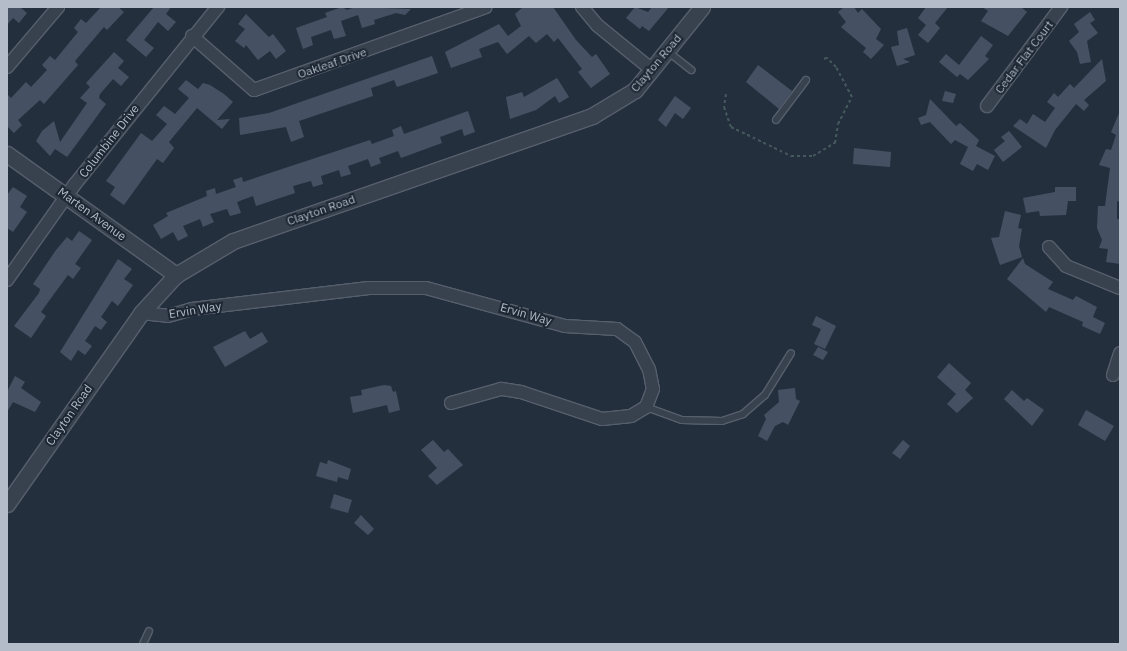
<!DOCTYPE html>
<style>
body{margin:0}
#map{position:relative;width:1127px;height:651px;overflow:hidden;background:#242f3e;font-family:"IBM Plex Sans",sans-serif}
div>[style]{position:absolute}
.building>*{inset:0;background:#455162}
.path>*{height:2px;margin-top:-1px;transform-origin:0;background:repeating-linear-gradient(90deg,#44595c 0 3px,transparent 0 6px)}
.roads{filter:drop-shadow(1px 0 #565f6c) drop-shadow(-1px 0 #565f6c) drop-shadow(0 1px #565f6c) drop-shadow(0 -1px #565f6c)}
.service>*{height:6px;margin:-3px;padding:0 3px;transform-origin:3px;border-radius:3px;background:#38414e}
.minor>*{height:12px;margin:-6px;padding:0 6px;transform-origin:6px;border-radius:6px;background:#38414e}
.tertiary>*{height:15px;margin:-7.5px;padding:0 7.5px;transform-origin:7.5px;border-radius:7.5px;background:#38414e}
span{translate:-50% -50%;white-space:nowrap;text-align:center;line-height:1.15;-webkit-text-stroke:4px #1d2633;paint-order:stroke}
.street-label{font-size:12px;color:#b4bcc9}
.frame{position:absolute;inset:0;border:8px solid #b4bcc9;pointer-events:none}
</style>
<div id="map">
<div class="building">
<i style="clip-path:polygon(7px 7px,20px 7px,27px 13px,19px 23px,13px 18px,7px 25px)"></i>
<i style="clip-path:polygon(101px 7px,118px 7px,124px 12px,107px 30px,104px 27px,75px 61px,78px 65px,44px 104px,40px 100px,18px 120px,22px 125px,14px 133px,7px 126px,7px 94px,11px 98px,26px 82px,31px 87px,47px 70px,42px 65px,50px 56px,55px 60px,78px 32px,74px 28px,81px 19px,86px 23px)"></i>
<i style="clip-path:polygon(154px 7px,171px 7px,166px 14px,176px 22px,168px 31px,158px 22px,144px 40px,154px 48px,146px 57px,126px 40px)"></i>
<i style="clip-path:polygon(342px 7px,347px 10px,355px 7px,411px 9px,405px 15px,396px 13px,374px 20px,375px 24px,362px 28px,358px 15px,341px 21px,346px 36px,334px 39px,331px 30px,311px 37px,313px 45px,303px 49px,296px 28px,327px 17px,325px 13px)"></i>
<i style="clip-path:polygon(523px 7px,553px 7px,576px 40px,592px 57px,596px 54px,610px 74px,591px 88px,578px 72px,582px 69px,558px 38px,554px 42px,547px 34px,536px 43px,529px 36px,507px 54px,498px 42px,479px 49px,482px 57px,451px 68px,445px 52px,499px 24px,508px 36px,521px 26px,515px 14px)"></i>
<i style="clip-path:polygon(635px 7px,648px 12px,652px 7px,669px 7px,649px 31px,642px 26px,640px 29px,626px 18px)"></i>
<i style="clip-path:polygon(844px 7px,854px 7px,858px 13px,862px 9px,881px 29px,876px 39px,884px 45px,871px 59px,863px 52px,866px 48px,841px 27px,846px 22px,838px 12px)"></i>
<i style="clip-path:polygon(926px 7px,948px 7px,935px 23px,940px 28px,928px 43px,918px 35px,926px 25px,918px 18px)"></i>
<i style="clip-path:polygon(982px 7px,1021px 7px,1027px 12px,1008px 36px,981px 21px,988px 11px)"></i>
<i style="clip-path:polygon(1090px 12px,1095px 20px,1090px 23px,1098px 33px,1087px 41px,1091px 62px,1080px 64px,1077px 52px,1069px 41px,1079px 32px,1074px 24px)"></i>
<i style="clip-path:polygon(246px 14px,269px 37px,273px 34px,286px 51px,276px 59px,270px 51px,258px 60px,246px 45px,244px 48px,235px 41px,245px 29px,238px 24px)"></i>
<i style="clip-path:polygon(907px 28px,915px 55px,903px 59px,910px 62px,897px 66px,891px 47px,899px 45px,897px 31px)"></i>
<i style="clip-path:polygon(981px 36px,993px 45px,985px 56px,989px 59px,968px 80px,960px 74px,957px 77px,939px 62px,946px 54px,959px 65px)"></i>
<i style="clip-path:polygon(114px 52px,124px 61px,118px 68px,129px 77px,121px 86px,113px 79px,100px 94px,99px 98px,106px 104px,67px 157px,55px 149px,50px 156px,36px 141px,42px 131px,54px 121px,60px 142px,87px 103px,80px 98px,90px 87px,86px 83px)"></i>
<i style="clip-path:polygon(432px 56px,438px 73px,397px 87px,394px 80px,380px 85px,371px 88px,373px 96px,299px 121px,304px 137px,291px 142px,286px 127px,240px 135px,239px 118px,269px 113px)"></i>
<i style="clip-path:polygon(1102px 59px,1106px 81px,1084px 100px,1089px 105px,1084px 111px,1076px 104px,1055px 130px,1046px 148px,1013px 126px,1020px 119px,1027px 124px,1033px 114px,1045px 122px,1055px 108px,1047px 102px,1054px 93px,1058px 97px,1070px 84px,1074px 88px)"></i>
<i style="clip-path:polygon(758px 65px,792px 91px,779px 109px,746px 82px)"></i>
<i style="clip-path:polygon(557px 78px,569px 97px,559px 103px,555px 96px,536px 110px,510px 119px,506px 97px,522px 92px,524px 97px)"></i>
<i style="clip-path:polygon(186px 80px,198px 89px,203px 83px,210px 85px,224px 94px,233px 102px,217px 120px,230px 119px,222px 129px,197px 108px,169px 142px,174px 148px,163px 163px,157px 159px,124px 205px,110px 195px,115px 187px,106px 181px,141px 133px,152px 141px,167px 124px,156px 115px,164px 106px,175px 114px,189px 98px,178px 89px)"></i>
<i style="clip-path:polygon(945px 91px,956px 94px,953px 103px,942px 101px)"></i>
<i style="clip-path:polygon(675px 96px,691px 108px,683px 119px,675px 113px,666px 127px,658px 120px)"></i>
<i style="clip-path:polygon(930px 99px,956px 126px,960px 123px,979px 140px,976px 146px,995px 156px,988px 170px,977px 164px,973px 171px,960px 164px,968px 147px,955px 140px,951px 144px,930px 122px,921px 125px,918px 118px,926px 115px)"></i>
<i style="clip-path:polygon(468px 111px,475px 132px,464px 136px,462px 129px,440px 137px,442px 143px,401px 158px,398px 151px,379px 158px,381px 163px,371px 167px,368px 159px,348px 166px,351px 174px,341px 177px,339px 170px,321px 176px,323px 184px,313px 187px,311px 181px,293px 186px,295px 193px,256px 206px,253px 196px,237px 202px,241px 213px,230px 216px,227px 209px,210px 214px,214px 222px,203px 227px,200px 219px,183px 226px,188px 236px,178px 241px,173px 232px,161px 239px,153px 225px,168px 216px,166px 213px,207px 196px,206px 191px,215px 188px,216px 194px,236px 187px,233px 180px,242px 177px,243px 182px,370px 140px,372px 144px,394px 136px,392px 130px,401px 126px,404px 134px)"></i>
<i style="clip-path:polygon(1120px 111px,1120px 202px,1117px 201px,1117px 219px,1120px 219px,1120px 264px,1106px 262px,1108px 249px,1099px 248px,1102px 240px,1097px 228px,1098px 206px,1105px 206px,1110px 168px,1099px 165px,1106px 149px,1111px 150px,1116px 135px,1111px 132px)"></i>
<i style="clip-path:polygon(1009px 131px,1022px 147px,1003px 162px,994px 150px,1005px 141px,1001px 137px)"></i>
<i style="clip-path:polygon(854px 148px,891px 152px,890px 167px,853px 164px)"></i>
<i style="clip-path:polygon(13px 187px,27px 196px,20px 207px,27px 212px,13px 232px,7px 228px,7px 195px)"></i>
<i style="clip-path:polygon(1055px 187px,1076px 187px,1076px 201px,1068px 201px,1066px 215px,1040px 216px,1039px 211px,1026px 213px,1023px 198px,1055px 192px)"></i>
<i style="clip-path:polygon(1005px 211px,1021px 215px,1018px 228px,1022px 229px,1019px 246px,1022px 257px,1000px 265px,991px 238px,999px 237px)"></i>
<i style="clip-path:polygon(79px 231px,92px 240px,75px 264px,81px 268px,73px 279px,68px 275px,54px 294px,41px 312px,46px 316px,31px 338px,14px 326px,39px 293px,40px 289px,33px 284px,56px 250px,67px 237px,72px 241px)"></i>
<i style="clip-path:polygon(1023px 258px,1025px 264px,1053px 282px,1048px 289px,1073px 300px,1076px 296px,1097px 307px,1093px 317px,1105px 323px,1100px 334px,1082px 326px,1083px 322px,1049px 307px,1046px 312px,1007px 279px)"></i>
<i style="clip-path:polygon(118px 259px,132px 269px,124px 279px,133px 285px,118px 306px,112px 301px,101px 317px,107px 322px,101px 330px,95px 326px,85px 341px,92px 346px,85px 355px,78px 350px,71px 361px,60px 352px)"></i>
<i style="clip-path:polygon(816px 316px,836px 326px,825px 349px,814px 344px,821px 329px,812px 325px)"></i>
<i style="clip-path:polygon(245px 331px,250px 339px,262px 332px,268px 342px,225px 367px,213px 347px)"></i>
<i style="clip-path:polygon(818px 347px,828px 352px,823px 360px,813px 355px)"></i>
<i style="clip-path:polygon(949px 363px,971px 383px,965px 390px,973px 398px,957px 413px,947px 404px,956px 394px,937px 377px)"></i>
<i style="clip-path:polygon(15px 376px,25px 382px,21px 388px,41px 402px,35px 412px,13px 402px,7px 412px,7px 392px)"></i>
<i style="clip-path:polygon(384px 385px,391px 386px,393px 392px,396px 391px,400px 410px,389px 413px,387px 405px,353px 413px,350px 397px,362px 395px,361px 390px)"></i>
<i style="clip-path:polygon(795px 388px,796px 399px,800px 401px,788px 425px,783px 422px,775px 426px,767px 441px,758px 436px,766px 419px,764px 415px,779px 402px,778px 390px)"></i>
<i style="clip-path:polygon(1012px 390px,1024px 401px,1027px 398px,1044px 410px,1032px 426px,1004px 399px)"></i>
<i style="clip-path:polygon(1086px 410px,1114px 426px,1105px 441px,1078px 425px)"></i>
<i style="clip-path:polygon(433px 440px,444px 452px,448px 449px,463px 465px,437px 485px,428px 476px,437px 468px,421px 450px)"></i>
<i style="clip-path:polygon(903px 440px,910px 446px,900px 459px,892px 453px)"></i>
<i style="clip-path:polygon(328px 460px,351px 469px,348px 480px,338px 477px,337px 482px,316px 476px,320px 462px,327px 464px)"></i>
<i style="clip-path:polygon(334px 494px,352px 500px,348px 513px,330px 508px)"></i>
<i style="clip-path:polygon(361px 515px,374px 529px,368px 535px,354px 523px)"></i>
</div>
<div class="path">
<i style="left:726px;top:94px;width:13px;rotate:99deg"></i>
<i style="left:724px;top:107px;width:21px;rotate:71deg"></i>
<i style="left:731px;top:127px;width:67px;rotate:25.8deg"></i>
<i style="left:791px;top:156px;width:22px"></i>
<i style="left:813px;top:156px;width:26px;rotate:-31deg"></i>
<i style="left:835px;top:143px;width:19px;rotate:-81deg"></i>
<i style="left:838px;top:124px;width:30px;rotate:-63deg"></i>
<i style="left:852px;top:97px;width:34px;rotate:-118deg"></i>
<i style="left:836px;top:67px;width:13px;rotate:-135deg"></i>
<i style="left:827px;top:58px;width:5px;rotate:169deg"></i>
</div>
<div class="roads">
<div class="service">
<i style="left:667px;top:51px;width:31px;rotate:38deg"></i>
<i style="left:776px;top:120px;width:50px;rotate:-53.1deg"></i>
<i style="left:646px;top:407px;width:38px;rotate:20deg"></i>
<i style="left:682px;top:420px;width:40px;rotate:1.4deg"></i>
<i style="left:722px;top:421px;width:22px;rotate:-18deg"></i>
<i style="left:743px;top:414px;width:29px;rotate:-41deg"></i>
<i style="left:765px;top:395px;width:49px;rotate:-58.2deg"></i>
<i style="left:143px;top:644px;width:14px;rotate:-65deg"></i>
</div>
<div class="minor">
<i style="left:582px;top:7px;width:23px;rotate:50deg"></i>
<i style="left:597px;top:25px;width:70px;rotate:39.2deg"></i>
<i style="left:192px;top:36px;width:82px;rotate:41.1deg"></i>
<i style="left:254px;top:90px;width:246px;rotate:-19.7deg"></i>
<i style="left:7px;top:67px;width:79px;rotate:-49.6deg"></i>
<i style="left:987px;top:106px;width:124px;rotate:-53.2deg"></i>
<i style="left:1049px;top:247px;width:25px;rotate:48deg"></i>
<i style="left:1066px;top:266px;width:58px;rotate:22.2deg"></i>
<i style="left:7px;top:280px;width:118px;rotate:-54.7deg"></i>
<i style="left:75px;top:184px;width:228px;rotate:-51.1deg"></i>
<i style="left:141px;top:313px;width:27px;rotate:6deg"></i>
<i style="left:168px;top:316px;width:25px;rotate:-16deg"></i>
<i style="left:192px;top:309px;width:178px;rotate:-6.8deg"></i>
<i style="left:369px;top:288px;width:57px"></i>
<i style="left:426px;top:288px;width:144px;rotate:15.3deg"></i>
<i style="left:565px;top:326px;width:52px;rotate:3.3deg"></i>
<i style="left:617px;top:329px;width:22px;rotate:36deg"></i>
<i style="left:635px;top:342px;width:30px;rotate:63deg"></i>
<i style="left:649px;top:369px;width:20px;rotate:79deg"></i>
<i style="left:653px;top:389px;width:19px;rotate:111deg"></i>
<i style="left:646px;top:407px;width:17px;rotate:149deg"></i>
<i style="left:631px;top:416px;width:29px;rotate:174deg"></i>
<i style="left:602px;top:419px;width:85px;rotate:-161.6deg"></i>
<i style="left:521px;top:392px;width:20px;rotate:-171deg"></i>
<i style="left:501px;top:389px;width:52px;rotate:164.4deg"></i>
<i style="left:1113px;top:375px;width:23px;rotate:-72deg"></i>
</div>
<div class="tertiary">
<i style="left:7px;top:154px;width:208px;rotate:35.6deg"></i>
<i style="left:7px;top:504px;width:233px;rotate:-54.9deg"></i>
<i style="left:141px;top:313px;width:52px;rotate:-47.4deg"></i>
<i style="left:176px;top:275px;width:66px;rotate:-30.8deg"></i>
<i style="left:233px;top:241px;width:380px;rotate:-19.2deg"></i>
<i style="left:592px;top:116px;width:50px;rotate:-31.2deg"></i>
<i style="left:635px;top:90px;width:107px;rotate:-51.1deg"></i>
</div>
</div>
<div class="street-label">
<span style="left:1024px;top:57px;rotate:-53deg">Cedar Flat Court</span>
<span style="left:332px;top:63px;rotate:-19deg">Oakleaf Drive</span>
<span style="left:656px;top:63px;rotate:-50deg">Clayton Road</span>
<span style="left:109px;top:141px;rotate:-52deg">Columbine Drive</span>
<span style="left:321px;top:210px;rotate:-19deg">Clayton Road</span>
<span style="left:92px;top:214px;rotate:36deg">Marten Avenue</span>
<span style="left:195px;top:310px;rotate:-9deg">Ervin Way</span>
<span style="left:526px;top:314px;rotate:16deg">Ervin Way</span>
<span style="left:69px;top:415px;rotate:-55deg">Clayton Road</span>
</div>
<div class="frame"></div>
</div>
